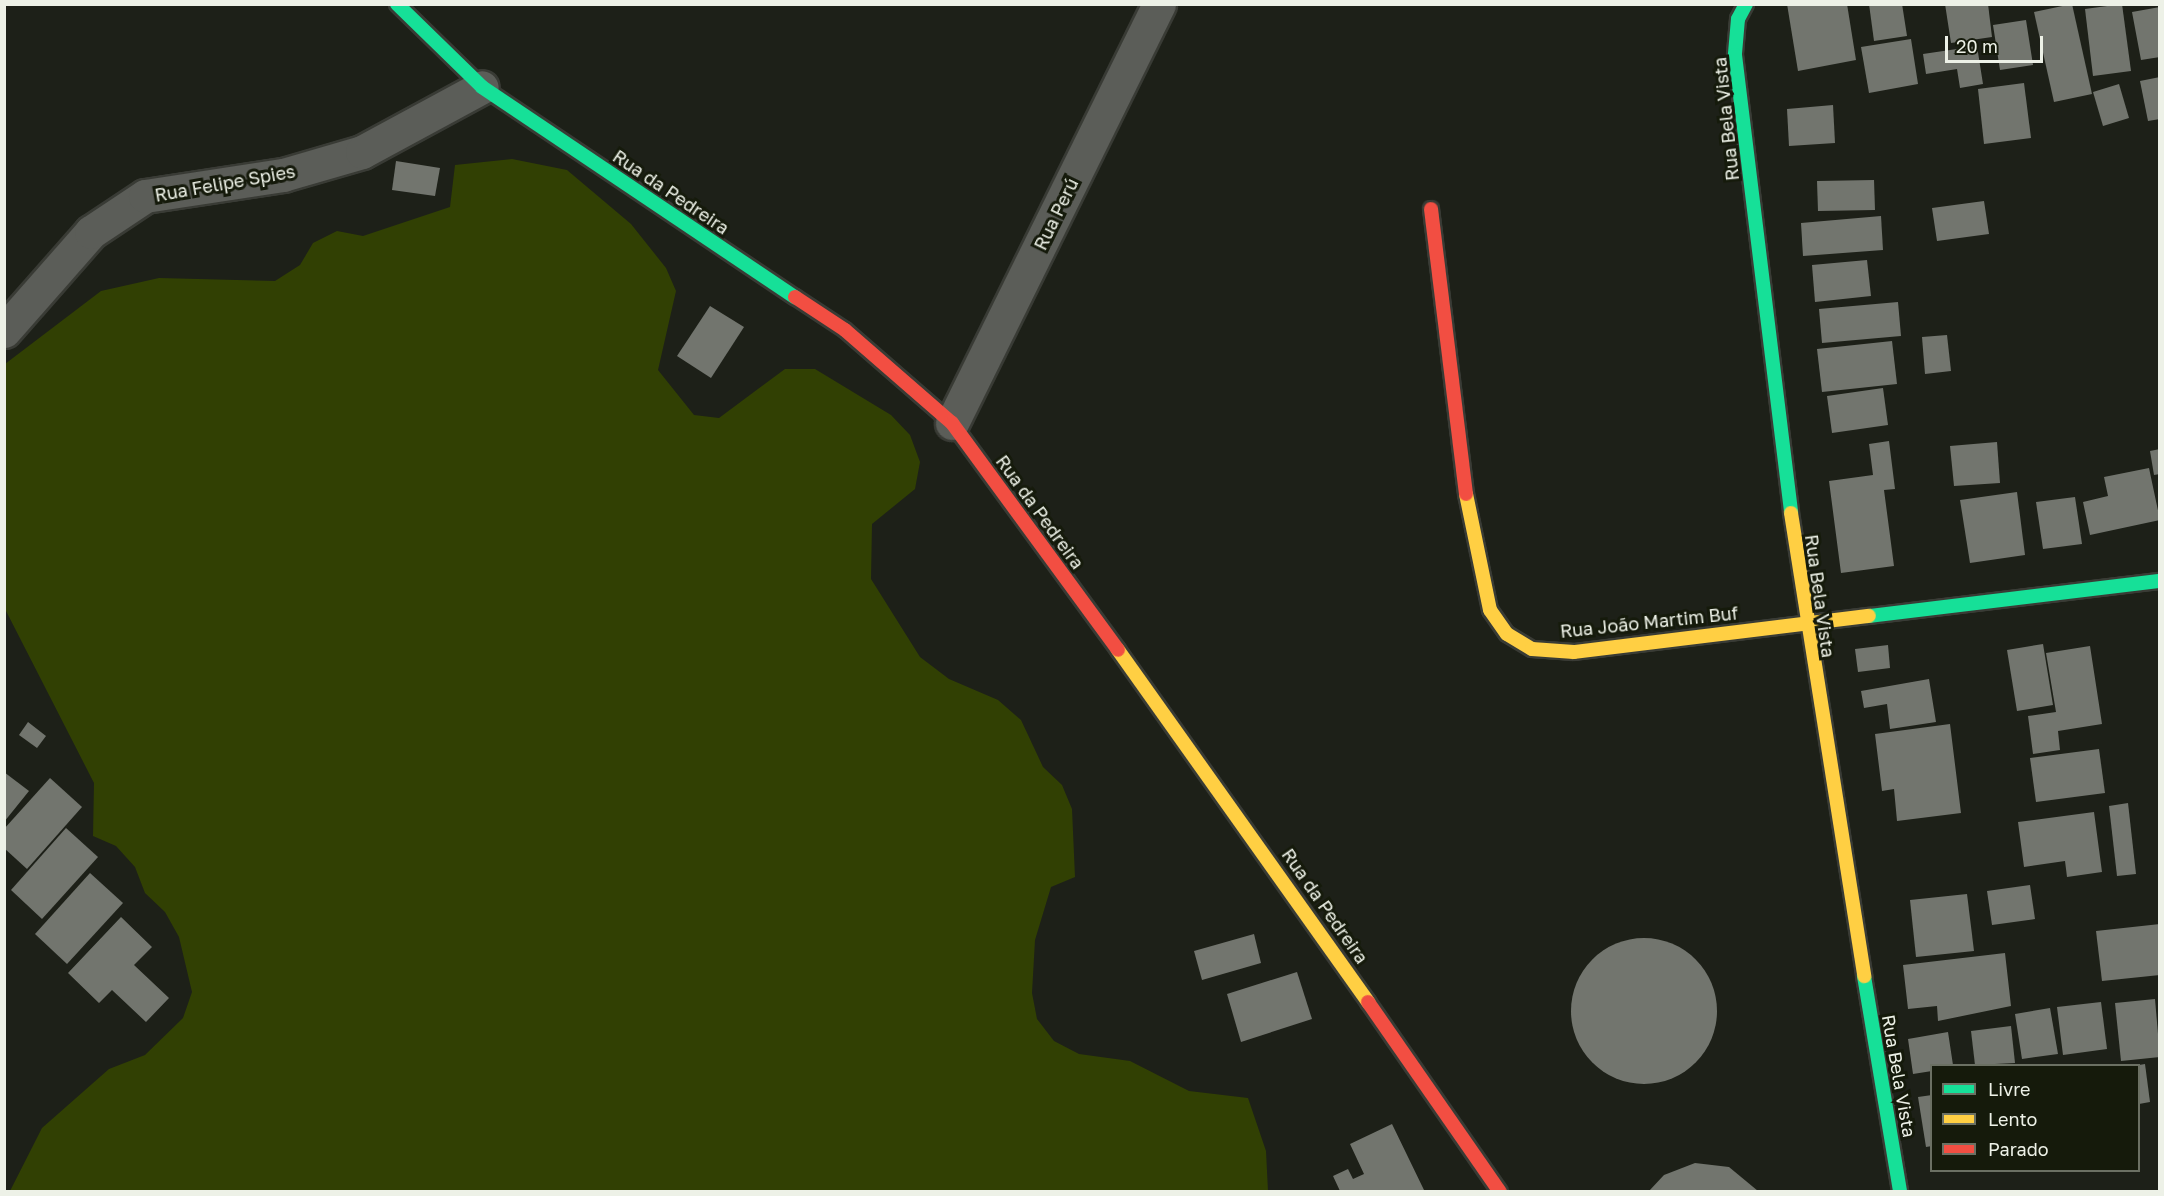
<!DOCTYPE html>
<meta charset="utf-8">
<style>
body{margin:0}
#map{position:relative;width:2164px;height:1196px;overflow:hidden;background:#1d2018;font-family:"Golos Text",sans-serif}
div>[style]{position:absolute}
.green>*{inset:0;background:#314003}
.building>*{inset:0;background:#72756e}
.round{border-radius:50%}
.roads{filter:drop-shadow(2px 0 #393b35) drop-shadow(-2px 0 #393b35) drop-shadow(0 2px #393b35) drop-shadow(0 -2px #393b35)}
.street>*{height:33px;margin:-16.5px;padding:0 16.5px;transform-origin:16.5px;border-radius:16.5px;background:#5b5d58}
.fast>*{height:14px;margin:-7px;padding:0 7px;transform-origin:7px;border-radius:7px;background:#16e098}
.slow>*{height:14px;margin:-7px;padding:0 7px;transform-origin:7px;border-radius:7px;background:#ffcf43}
.jam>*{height:14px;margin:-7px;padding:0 7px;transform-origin:7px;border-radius:7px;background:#f24e42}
span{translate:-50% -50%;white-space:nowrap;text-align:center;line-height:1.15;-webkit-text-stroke:6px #151a0b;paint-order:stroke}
.street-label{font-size:18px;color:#edf1e7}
.frame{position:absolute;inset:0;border:6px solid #edf1e7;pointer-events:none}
.legend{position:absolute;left:1930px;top:1064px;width:210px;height:108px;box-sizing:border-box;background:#151a0b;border:2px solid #6b7063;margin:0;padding:8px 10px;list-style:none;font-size:18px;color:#edf1e7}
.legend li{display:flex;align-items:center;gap:12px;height:30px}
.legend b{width:30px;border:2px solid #6b7063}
.scale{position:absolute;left:1945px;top:36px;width:98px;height:27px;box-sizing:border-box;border:3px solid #edf1e7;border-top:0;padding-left:8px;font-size:18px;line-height:21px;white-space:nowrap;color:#edf1e7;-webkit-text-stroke:4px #151a0b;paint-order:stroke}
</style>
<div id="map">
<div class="green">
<i style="clip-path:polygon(512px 159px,567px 170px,631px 224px,666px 268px,676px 291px,658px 370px,694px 415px,719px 418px,785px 369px,815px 369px,891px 415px,910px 435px,920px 462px,915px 489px,872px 524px,871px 579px,920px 657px,949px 679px,998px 700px,1021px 720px,1043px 767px,1062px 785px,1072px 809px,1075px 877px,1051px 887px,1035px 940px,1032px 993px,1037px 1019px,1054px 1041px,1079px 1054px,1130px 1061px,1189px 1091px,1248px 1098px,1266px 1151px,1268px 1191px,10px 1191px,42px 1128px,109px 1069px,145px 1055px,183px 1018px,192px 992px,179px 937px,165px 912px,145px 893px,135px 867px,116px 846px,93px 836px,94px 783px,5px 609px,5px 364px,101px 291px,159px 278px,275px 281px,300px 265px,313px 243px,337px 231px,363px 236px,450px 207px,455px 165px)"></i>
</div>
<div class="building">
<i style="clip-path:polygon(1787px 4px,1847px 4px,1856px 60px,1798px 71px)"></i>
<i style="clip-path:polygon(1869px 4px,1902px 4px,1907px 36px,1874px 41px)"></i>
<i style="clip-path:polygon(1945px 4px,1988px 4px,1992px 37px,1951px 43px)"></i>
<i style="clip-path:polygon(2072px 4px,2092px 94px,2054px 102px,2034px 12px)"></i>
<i style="clip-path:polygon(2122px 4px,2131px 71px,2093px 76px,2085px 9px)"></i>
<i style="clip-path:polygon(2160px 7px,2160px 57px,2141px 60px,2132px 12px)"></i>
<i style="clip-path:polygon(2026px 20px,2033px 65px,2000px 70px,1993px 25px)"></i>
<i style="clip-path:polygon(1911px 39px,1918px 84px,1869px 93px,1861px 47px)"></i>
<i style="clip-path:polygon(1977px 46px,1983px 84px,1960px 88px,1957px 69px,1926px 74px,1923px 54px)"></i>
<i style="clip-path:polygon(2160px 77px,2160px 119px,2148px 121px,2140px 81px)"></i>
<i style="clip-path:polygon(2024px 83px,2031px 138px,1984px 144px,1978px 89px)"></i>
<i style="clip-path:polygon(2119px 84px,2129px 118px,2103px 126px,2093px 92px)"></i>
<i style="clip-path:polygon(1833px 105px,1835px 143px,1789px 146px,1787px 109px)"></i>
<i style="clip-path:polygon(396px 161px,440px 168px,435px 196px,392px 190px)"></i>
<i style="clip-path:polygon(1874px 180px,1875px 210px,1818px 211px,1817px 181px)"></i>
<i style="clip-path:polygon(1984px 201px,1989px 234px,1937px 241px,1932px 208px)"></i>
<i style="clip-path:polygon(1881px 216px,1883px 250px,1803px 256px,1801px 223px)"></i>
<i style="clip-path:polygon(1867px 260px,1871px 296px,1815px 302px,1812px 265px)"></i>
<i style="clip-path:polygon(1898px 302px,1901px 336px,1822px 343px,1819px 309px)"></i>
<i style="clip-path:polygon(710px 306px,744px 327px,711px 378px,677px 356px)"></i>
<i style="clip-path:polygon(1947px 335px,1951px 371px,1925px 374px,1922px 337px)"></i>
<i style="clip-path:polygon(1892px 341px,1897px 384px,1822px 392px,1817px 349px)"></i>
<i style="clip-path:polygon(1883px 388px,1888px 425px,1832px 433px,1827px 396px)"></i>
<i style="clip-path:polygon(1889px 441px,1895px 489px,1884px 490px,1894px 566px,1841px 573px,1829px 481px,1873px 475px,1869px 444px)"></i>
<i style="clip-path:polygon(1997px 442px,2000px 483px,1954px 486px,1950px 446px)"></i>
<i style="clip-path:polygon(2160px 449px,2160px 474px,2154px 475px,2150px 451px)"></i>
<i style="clip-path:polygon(2149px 468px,2160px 520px,2090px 535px,2083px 502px,2108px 496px,2104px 477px)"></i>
<i style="clip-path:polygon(2017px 492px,2025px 555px,1970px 563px,1960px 500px)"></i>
<i style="clip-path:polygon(2075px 497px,2082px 544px,2043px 549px,2036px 502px)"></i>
<i style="clip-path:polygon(2043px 644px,2053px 705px,2017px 711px,2007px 650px)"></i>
<i style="clip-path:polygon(1888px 645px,1890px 668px,1858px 672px,1855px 649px)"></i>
<i style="clip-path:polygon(2090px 646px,2102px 724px,2058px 731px,2060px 750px,2033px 754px,2028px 716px,2056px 712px,2046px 653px)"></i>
<i style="clip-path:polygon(1929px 679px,1936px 722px,1890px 729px,1887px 704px,1864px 708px,1861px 691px)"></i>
<i style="clip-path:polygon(28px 722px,46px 736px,37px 748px,19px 735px)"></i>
<i style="clip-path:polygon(1950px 724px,1961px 813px,1897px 821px,1894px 789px,1882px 791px,1875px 734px)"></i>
<i style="clip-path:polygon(2099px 749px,2105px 793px,2036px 802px,2030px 758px)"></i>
<i style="clip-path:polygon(4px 772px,29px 791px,4px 822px)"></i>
<i style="clip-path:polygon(50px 778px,82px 807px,27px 869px,4px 848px,4px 829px)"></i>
<i style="clip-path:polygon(2128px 803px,2136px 874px,2117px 876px,2109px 806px)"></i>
<i style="clip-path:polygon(2094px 812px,2102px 872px,2067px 877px,2065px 861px,2024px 867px,2018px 822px)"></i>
<i style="clip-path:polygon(66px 828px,98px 857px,42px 919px,11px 890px)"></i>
<i style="clip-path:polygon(90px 873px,123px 903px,67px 964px,35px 934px)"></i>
<i style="clip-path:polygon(2030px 885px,2035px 919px,1992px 925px,1987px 891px)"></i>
<i style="clip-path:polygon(1967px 894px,1974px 951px,1916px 957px,1910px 900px)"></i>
<i style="clip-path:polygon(121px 917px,152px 947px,134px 965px,169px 998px,146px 1022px,112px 990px,99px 1003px,68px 973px)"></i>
<i style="clip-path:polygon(2160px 924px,2160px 975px,2102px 981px,2096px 931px)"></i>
<i style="clip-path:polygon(1254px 934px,1261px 963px,1202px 980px,1194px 951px)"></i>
<i class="round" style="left:1571px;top:938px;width:146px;height:146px"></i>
<i style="clip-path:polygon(2005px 953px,2011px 1006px,1938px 1021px,1937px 1006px,1908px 1009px,1903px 965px)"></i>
<i style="clip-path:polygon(1297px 972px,1312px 1019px,1241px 1042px,1227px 994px)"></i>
<i style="clip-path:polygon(2155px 999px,2160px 1057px,2121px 1061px,2115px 1003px)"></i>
<i style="clip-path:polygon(2101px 1002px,2107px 1049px,2063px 1055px,2057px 1007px)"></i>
<i style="clip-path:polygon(2050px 1008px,2058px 1054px,2022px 1059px,2015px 1014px)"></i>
<i style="clip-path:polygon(2011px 1026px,2015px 1063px,1975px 1065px,1971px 1031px)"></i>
<i style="clip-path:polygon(1948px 1032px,1953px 1065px,1932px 1065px,1932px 1071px,1913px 1074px,1908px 1039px)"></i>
<i style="clip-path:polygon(2145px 1064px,2150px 1102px,2139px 1104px,2139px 1065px)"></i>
<i style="clip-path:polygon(1932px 1095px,1932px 1146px,1926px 1147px,1918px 1097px)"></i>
<i style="clip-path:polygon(1392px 1124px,1424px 1190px,1340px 1191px,1333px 1176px,1348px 1169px,1353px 1179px,1364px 1174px,1350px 1144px)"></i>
<i style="clip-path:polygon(1695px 1163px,1729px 1167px,1758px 1191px,1649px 1191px,1664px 1175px)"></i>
</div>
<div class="roads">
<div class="street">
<i style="left:4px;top:331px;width:132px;rotate:-48.7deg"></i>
<i style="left:91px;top:232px;width:65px;rotate:-33.7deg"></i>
<i style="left:145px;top:196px;width:140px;rotate:-8.7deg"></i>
<i style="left:283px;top:175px;width:82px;rotate:-16.2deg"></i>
<i style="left:362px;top:152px;width:136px;rotate:-28.4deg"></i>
<i style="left:952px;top:423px;width:467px;rotate:-63.7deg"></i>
</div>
<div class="fast">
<i style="left:397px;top:4px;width:119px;rotate:44.3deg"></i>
<i style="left:482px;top:87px;width:377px;rotate:33.9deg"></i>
<i style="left:1746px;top:4px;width:17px;rotate:118deg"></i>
<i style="left:1738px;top:19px;width:36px;rotate:95deg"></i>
<i style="left:1735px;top:55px;width:461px;rotate:83deg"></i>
<i style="left:1869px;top:616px;width:293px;rotate:-6.9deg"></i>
<i style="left:1864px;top:976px;width:219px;rotate:80.5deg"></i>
</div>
<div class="slow">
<i style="left:1466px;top:494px;width:118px;rotate:78.3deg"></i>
<i style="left:1490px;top:610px;width:29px;rotate:55deg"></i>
<i style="left:1507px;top:634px;width:29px;rotate:31deg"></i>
<i style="left:1532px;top:649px;width:42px;rotate:4.1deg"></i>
<i style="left:1574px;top:652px;width:297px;rotate:-7deg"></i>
<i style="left:1791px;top:513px;width:469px;rotate:81deg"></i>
<i style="left:1118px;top:650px;width:432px;rotate:54.6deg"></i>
</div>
<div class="jam">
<i style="left:1431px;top:209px;width:287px;rotate:83deg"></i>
<i style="left:795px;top:297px;width:60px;rotate:33.4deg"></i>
<i style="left:845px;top:330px;width:142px;rotate:41deg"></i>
<i style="left:952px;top:423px;width:281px;rotate:53.8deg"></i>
<i style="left:1368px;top:1002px;width:231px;rotate:55.2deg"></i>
</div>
</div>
<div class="street-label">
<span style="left:1726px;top:119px;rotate:-96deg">Rua Bela Vista</span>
<span style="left:225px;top:183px;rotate:-10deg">Rua Felipe Spies</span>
<span style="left:671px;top:192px;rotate:34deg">Rua da Pedreira</span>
<span style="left:1056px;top:214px;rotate:-64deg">Rua Perú</span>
<span style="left:1040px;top:512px;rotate:54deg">Rua da Pedreira</span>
<span style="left:1820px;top:596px;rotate:82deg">Rua Bela Vista</span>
<span style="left:1649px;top:622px;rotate:-6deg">Rua João Martim Buf</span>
<span style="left:1325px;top:906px;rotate:55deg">Rua da Pedreira</span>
<span style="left:1899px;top:1076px;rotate:80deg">Rua Bela Vista</span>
</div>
<div class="frame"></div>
<ul class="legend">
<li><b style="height:8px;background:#16e098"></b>Livre</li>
<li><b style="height:8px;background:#ffcf43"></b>Lento</li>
<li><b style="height:8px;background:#f24e42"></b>Parado</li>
</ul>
<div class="scale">20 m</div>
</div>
